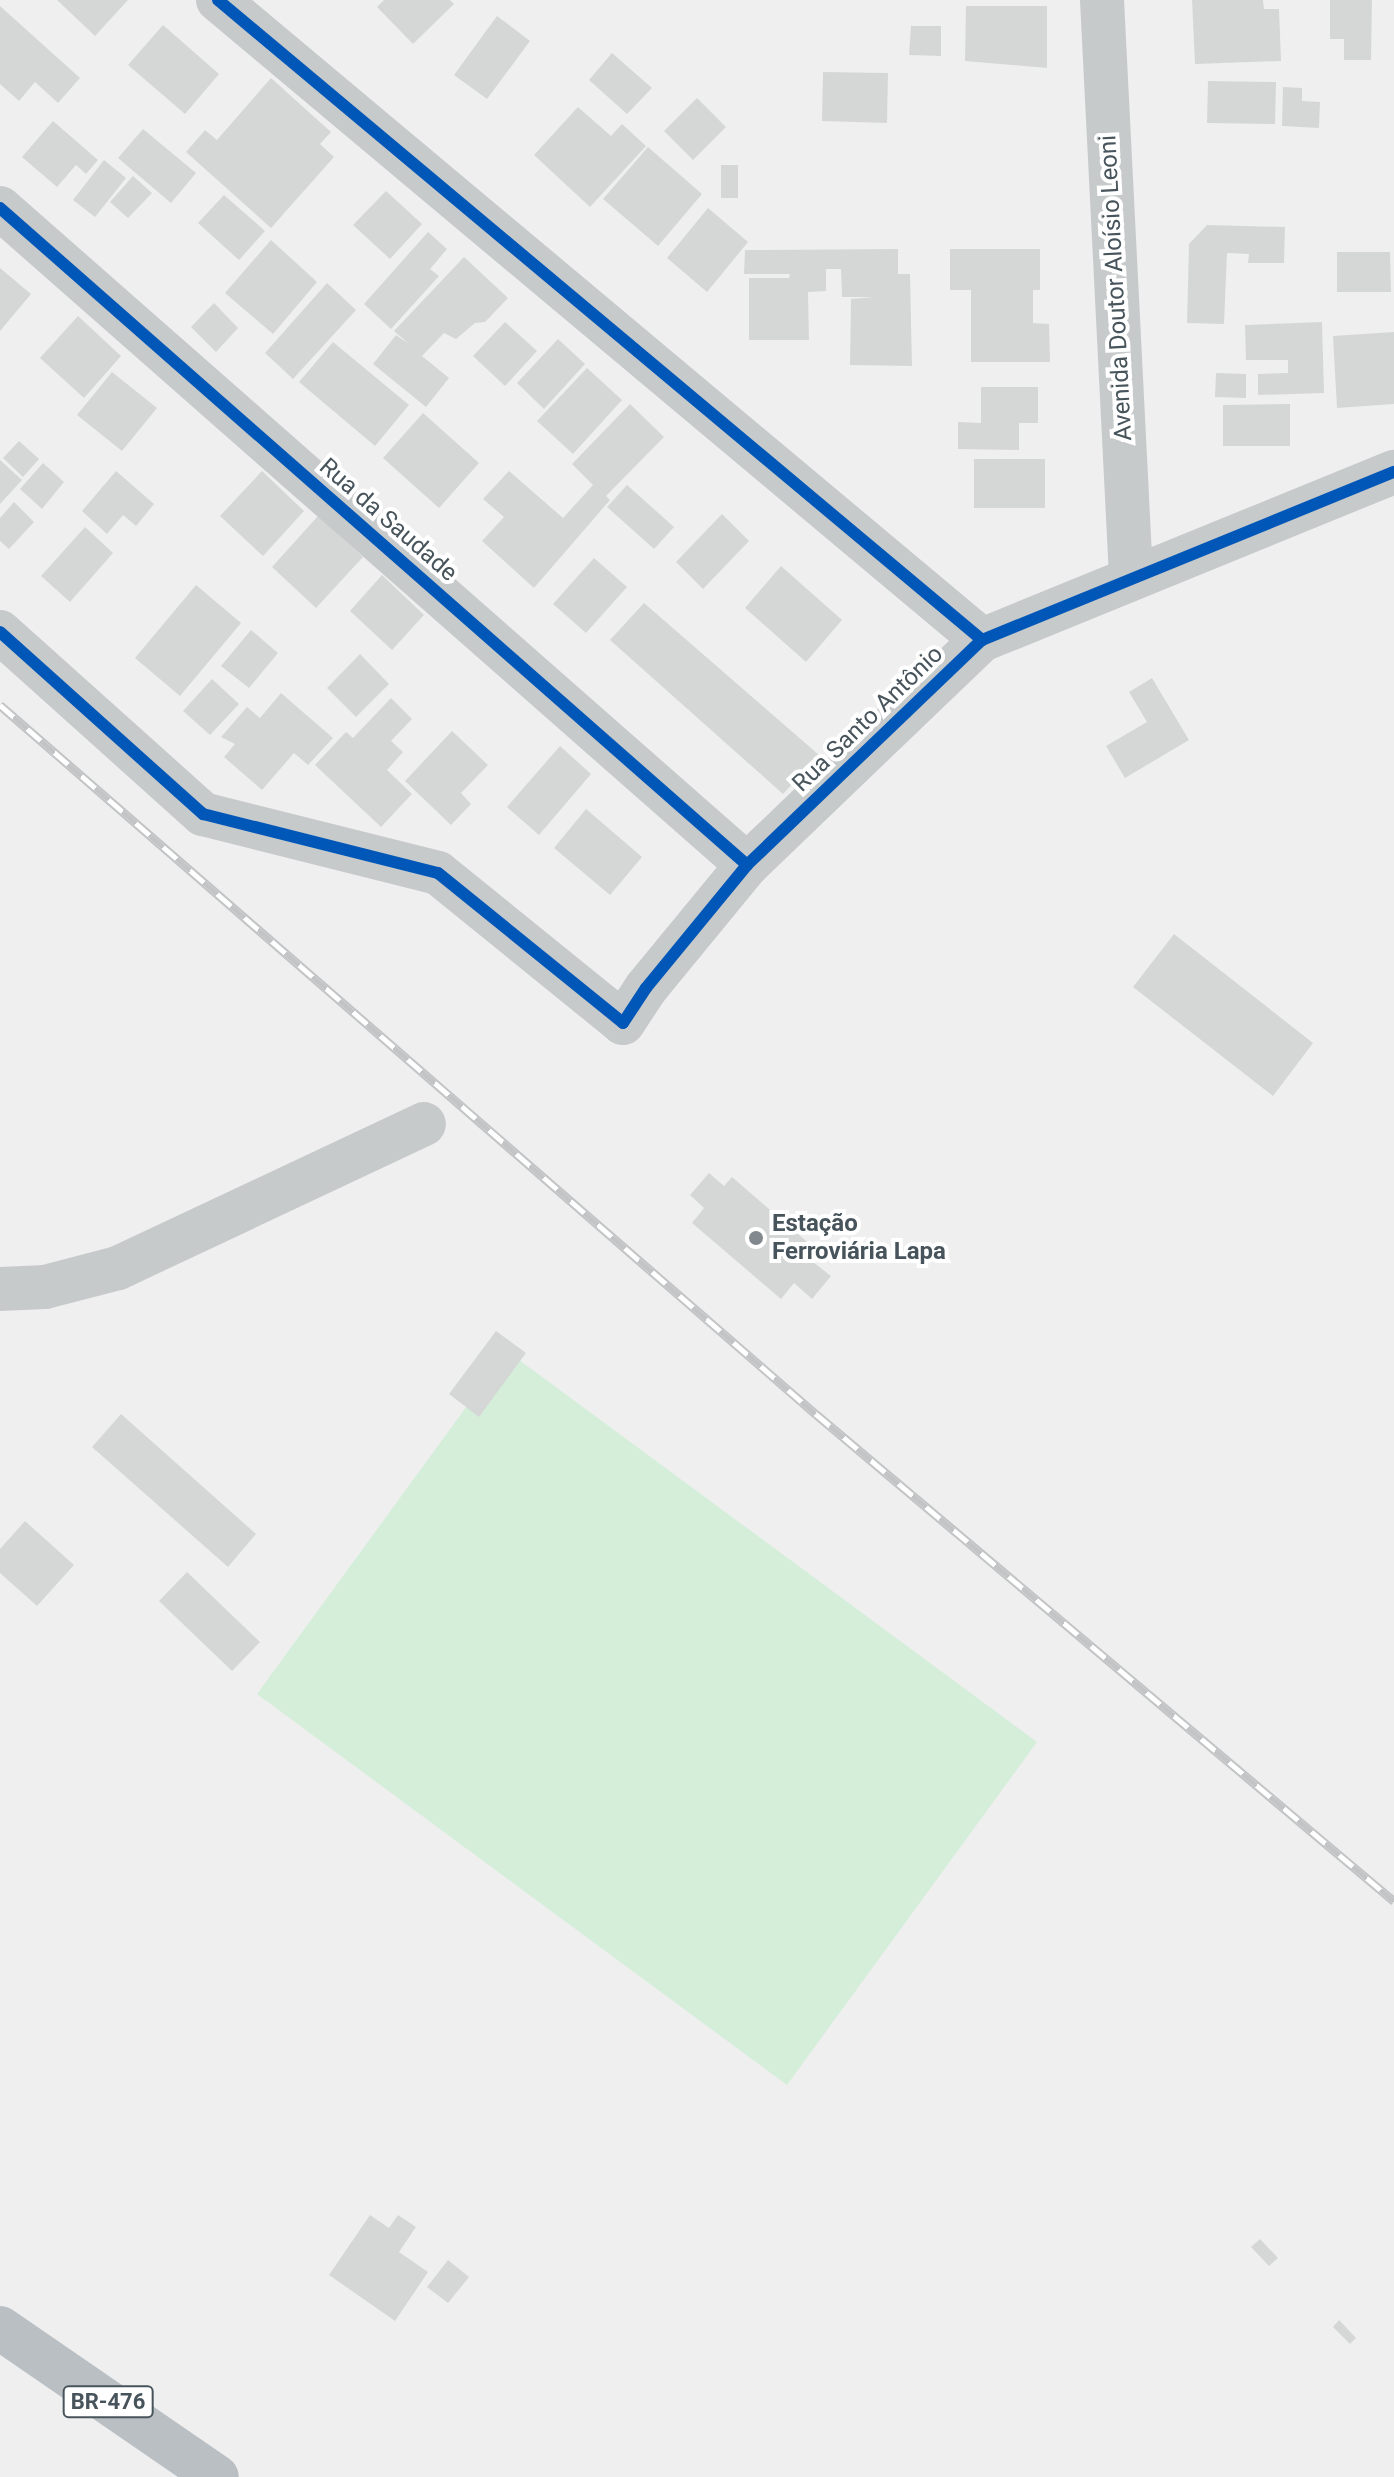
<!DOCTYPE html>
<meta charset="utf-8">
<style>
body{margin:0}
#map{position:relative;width:1394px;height:2477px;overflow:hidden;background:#efefef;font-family:Roboto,sans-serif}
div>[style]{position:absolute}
.green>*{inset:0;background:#d4eeda}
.building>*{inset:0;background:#d5d7d7}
.minor>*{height:44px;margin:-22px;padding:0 22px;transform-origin:22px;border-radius:22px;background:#c7cacb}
.highway>*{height:44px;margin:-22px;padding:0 22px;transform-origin:22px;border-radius:22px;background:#b9bfc3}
.rail>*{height:9px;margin-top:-4.5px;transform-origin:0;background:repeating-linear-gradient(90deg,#fff 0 18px,#c2c4c6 0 36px);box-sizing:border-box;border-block:2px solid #c2c4c6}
.cycleway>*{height:12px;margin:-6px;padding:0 6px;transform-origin:6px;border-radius:6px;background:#0057b8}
.dots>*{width:22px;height:22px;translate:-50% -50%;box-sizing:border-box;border:4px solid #fff;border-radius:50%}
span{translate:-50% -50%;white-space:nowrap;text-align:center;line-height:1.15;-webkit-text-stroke:8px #fff;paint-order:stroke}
.shield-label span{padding:2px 6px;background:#fff;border:2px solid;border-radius:6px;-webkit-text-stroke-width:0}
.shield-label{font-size:22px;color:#47545b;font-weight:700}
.street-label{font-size:24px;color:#47545b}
.poi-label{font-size:24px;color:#47545b;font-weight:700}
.left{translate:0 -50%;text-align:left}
</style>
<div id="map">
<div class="green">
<i style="clip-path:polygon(507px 1351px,1037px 1742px,787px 2085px,257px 1694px)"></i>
</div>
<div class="building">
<i style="clip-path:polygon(57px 0,128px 0,95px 36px)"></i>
<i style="clip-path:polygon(384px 0,450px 0,454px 4px,413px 44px,377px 7px)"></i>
<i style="clip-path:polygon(1192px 0,1263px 0,1264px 9px,1279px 9px,1281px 61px,1195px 64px)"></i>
<i style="clip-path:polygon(1330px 0,1372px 0,1371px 60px,1344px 60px,1344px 39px,1330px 39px)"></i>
<i style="clip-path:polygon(0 6px,80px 78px,58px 103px,35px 82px,19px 101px,0 84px)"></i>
<i style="clip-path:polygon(966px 6px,1047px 6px,1047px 68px,965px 61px)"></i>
<i style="clip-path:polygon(497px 16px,530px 41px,487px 99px,454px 75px)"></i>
<i style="clip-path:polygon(163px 25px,219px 74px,185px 114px,128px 65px)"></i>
<i style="clip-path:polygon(911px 26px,941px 26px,941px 56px,909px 55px)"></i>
<i style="clip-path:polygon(612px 53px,652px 88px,627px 114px,589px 80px)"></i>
<i style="clip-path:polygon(823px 72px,888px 73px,887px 123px,822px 121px)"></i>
<i style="clip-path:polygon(271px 78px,331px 132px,320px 144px,334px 157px,271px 228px,186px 152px,205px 130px,217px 140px)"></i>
<i style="clip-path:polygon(1208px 81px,1276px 82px,1275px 124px,1207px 123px)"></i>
<i style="clip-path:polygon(1283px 87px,1302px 88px,1302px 101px,1320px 102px,1319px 128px,1282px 126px)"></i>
<i style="clip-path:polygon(697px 98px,726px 127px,693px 160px,664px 131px)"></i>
<i style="clip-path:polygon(578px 107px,611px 136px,622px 124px,646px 146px,590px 207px,534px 155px)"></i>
<i style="clip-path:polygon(53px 121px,98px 160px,86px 174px,76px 165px,57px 187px,22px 157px)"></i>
<i style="clip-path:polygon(143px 129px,196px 173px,171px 203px,118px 158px)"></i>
<i style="clip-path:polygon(648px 147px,702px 194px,658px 246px,603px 199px)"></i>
<i style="clip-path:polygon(104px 160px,126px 178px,95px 217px,73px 200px)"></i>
<i style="clip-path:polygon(721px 165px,738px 165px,738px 198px,721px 198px)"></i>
<i style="clip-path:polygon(133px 176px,152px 193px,128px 218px,110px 202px)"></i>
<i style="clip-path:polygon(386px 191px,422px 224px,390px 259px,353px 225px)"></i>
<i style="clip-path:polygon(224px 195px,265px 231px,239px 260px,198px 223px)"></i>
<i style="clip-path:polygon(708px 208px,748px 242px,707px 292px,667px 258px)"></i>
<i style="clip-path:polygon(1207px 225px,1285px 227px,1284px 263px,1248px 263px,1249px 254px,1227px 253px,1224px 324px,1187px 323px,1189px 244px)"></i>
<i style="clip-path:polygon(428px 232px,447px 249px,430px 269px,439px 276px,391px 329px,364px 304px)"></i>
<i style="clip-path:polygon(271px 240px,317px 282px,273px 334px,225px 293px)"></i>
<i style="clip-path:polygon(898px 249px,898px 274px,910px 274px,912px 366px,850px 365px,851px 299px,873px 297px,842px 297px,841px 269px,826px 269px,826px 291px,808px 292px,809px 340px,749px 340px,749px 278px,789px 278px,790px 274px,744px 274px,745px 250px)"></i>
<i style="clip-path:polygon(950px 249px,1040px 249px,1040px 290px,1033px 290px,1033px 323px,1049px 324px,1050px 362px,971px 362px,971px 290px,950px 290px)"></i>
<i style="clip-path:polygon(1337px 252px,1390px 252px,1391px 292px,1337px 292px)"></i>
<i style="clip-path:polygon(464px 257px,508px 298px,485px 322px,475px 323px,456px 339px,444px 333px,422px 356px,449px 378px,426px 407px,373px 364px,396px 335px,409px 344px,394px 331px)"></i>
<i style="clip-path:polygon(0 268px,31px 294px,0 331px)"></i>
<i style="clip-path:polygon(327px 283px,356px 310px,293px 379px,265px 353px)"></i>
<i style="clip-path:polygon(214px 303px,238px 328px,216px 352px,191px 327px)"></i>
<i style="clip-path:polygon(78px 316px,121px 356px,84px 398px,40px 358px)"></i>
<i style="clip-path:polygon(505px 322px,537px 351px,505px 386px,473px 356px)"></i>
<i style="clip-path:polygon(1322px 322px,1324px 393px,1258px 395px,1258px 374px,1288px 373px,1288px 360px,1246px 360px,1245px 325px)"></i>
<i style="clip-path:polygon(1394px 332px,1394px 404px,1337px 408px,1333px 336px)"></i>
<i style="clip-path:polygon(558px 339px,585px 364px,544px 409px,517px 383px)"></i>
<i style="clip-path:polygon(333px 342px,409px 405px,375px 446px,299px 382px)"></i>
<i style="clip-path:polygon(587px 368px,622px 400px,573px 454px,537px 421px)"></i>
<i style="clip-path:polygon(112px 372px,157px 408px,122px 451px,77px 415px)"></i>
<i style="clip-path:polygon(1216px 373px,1246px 374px,1246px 398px,1215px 397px)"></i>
<i style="clip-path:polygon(981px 387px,1038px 387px,1038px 423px,1019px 423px,1019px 450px,958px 449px,958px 422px,981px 423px)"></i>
<i style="clip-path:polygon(630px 404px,664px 437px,606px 496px,610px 500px,534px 588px,482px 541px,504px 517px,483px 499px,509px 471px,563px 518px,593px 485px,572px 464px)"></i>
<i style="clip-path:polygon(1290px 404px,1290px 446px,1223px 446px,1223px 405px)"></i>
<i style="clip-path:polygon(423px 413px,479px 463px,439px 508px,383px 458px)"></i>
<i style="clip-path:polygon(19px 441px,39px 459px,23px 477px,3px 458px)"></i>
<i style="clip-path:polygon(974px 459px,1045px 459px,1045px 508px,974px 508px)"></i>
<i style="clip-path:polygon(0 460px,22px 480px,0 504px)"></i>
<i style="clip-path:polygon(43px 463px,64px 482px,42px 509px,20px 489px)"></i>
<i style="clip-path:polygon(116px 471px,154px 504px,136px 526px,123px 515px,107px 534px,82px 511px)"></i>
<i style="clip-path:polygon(262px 471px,304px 511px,263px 556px,220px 516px)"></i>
<i style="clip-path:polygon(627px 485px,674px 527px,654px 549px,607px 507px)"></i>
<i style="clip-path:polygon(14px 502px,34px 522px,9px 549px,0 541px,0 518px)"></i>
<i style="clip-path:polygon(722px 514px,749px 541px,703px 589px,676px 562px)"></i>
<i style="clip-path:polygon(318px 516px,363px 557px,316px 608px,272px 567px)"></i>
<i style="clip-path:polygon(85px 527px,113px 553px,70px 602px,41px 576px)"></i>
<i style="clip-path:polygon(594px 558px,627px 587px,586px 633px,553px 604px)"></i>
<i style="clip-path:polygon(781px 566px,842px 620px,806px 662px,745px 608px)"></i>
<i style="clip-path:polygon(382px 575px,424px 615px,392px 650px,350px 611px)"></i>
<i style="clip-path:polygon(196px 585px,241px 623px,180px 696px,135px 658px)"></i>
<i style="clip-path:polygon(644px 603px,819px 755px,783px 794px,610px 640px)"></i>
<i style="clip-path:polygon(251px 630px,278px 653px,249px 688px,221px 666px)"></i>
<i style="clip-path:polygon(360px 654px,389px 684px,356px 717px,327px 688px)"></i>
<i style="clip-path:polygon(1152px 678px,1189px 740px,1125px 778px,1106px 746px,1147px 722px,1129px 692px)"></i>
<i style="clip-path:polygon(212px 679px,239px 704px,210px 735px,183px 711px)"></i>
<i style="clip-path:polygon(281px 693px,333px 738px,308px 765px,294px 753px,262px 790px,224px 757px,235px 744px,221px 737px,247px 707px,260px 718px)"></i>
<i style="clip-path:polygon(391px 698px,412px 719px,391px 741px,403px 752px,387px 770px,412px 794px,381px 827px,315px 765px,346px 732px,353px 738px)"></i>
<i style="clip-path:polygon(452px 731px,488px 765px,461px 793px,471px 804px,451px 825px,405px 781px)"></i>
<i style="clip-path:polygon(560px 746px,591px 774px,539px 835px,507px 807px)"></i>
<i style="clip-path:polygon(586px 809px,642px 857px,610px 895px,554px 848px)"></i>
<i style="clip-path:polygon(1174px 934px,1313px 1043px,1273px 1096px,1133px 987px)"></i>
<i style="clip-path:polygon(709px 1173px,724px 1186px,732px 1177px,820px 1253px,813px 1262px,831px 1276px,812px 1299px,794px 1283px,781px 1299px,692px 1223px,704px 1208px,690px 1195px)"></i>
<i style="clip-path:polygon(496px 1331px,526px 1353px,479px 1417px,449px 1394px)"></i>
<i style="clip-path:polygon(121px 1414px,256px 1534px,228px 1567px,92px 1447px)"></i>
<i style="clip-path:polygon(25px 1521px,74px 1565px,37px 1606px,0 1573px,0 1549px)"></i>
<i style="clip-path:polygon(187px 1572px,260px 1642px,232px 1671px,159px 1601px)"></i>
<i style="clip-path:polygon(370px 2215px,389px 2228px,398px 2215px,416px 2227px,399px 2252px,428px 2272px,395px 2321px,329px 2275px)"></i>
<i style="clip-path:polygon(1260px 2239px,1278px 2258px,1269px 2266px,1251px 2247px)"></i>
<i style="clip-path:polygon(448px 2260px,469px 2277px,448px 2303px,427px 2287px)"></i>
<i style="clip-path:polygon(1339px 2320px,1356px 2338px,1350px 2344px,1333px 2327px)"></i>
</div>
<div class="minor">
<i style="left:218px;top:0;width:997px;rotate:39.95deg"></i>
<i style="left:1102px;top:0;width:577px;rotate:87.12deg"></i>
<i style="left:0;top:208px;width:995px;rotate:41.33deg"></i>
<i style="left:0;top:632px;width:273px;rotate:41.9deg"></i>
<i style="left:203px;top:814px;width:242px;rotate:14.1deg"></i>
<i style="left:438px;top:873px;width:238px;rotate:39deg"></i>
<i style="left:623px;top:1023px;width:42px;rotate:-56.7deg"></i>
<i style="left:646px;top:988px;width:159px;rotate:-50.6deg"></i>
<i style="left:747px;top:865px;width:325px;rotate:-43.8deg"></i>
<i style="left:982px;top:640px;width:445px;rotate:-22.2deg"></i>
<i style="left:0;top:1289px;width:45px;rotate:-2.5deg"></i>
<i style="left:45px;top:1287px;width:75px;rotate:-14.6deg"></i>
<i style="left:118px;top:1268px;width:338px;rotate:-25.2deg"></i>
</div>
<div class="highway">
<i style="left:0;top:2328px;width:263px;rotate:34.5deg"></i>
</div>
<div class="rail">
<i style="left:0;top:705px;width:1081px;rotate:40.99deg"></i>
<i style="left:816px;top:1414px;width:756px;rotate:40.12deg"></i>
</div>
<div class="cycleway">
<i style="left:218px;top:0;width:997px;rotate:39.95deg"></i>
<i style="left:0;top:208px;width:995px;rotate:41.33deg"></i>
<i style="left:0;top:632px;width:273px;rotate:41.9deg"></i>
<i style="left:203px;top:814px;width:242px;rotate:14.1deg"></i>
<i style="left:438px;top:873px;width:238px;rotate:39deg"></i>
<i style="left:623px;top:1023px;width:42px;rotate:-56.7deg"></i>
<i style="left:646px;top:988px;width:159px;rotate:-50.6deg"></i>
<i style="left:747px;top:865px;width:325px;rotate:-43.8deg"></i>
<i style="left:982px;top:640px;width:445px;rotate:-22.2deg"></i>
</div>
<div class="dots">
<i style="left:756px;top:1238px;background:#828a8f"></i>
</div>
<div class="shield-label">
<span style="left:108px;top:2402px">BR-476</span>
</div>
<div class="street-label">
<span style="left:1116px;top:288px;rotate:-93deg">Avenida Doutor Aloísio Leoni</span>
<span style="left:388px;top:520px;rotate:41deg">Rua da Saudade</span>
<span style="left:868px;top:719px;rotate:-44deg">Rua Santo Antônio</span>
</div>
<div class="poi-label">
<span class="left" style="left:772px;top:1238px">Estação<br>Ferroviária Lapa</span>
</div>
</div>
